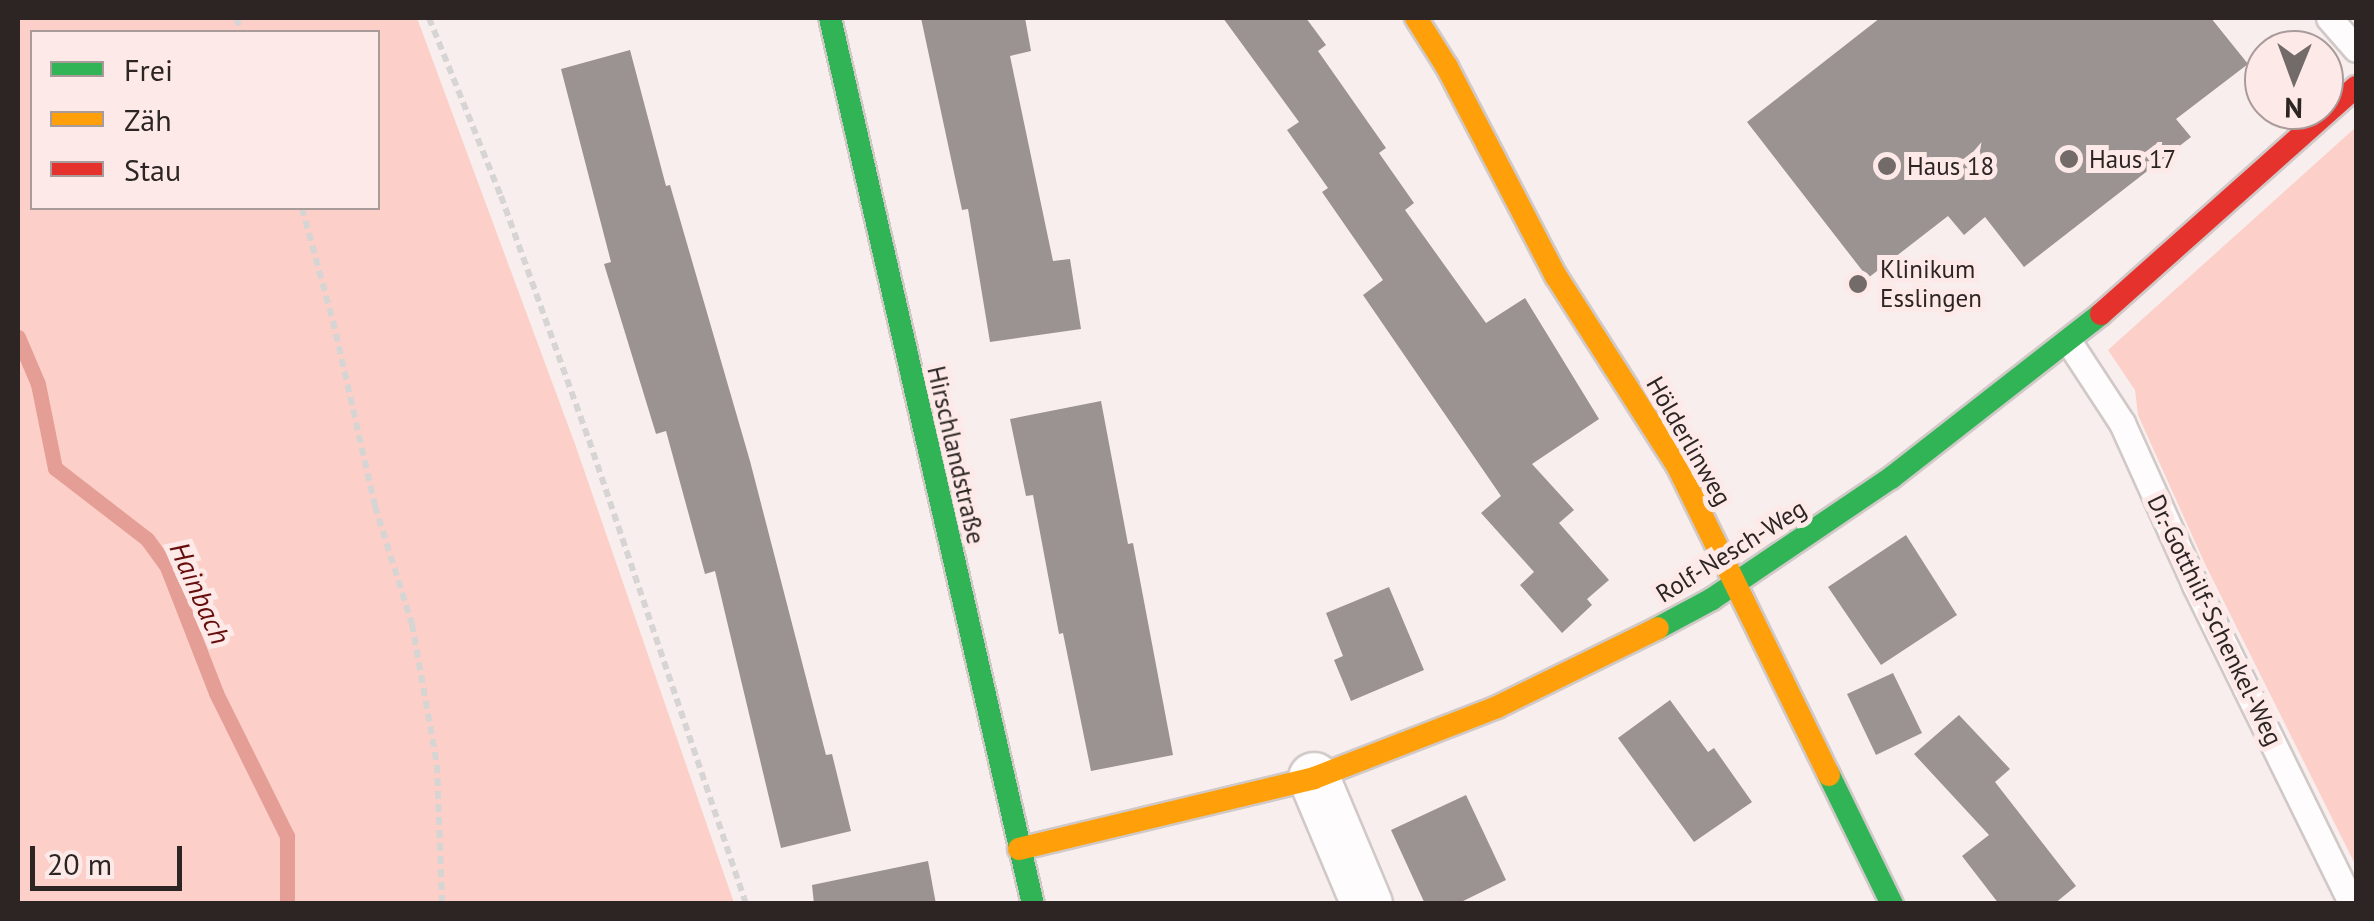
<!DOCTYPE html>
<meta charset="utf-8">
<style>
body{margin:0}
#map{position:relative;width:2374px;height:921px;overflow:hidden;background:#f8eeed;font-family:"PT Sans",sans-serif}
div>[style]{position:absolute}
.green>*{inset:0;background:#fccfc9}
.stream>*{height:15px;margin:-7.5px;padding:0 7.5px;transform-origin:7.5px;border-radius:7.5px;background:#e49e96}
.building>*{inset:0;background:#9a9392}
.path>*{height:6px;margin-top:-3px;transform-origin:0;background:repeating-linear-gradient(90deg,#d7d4d4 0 8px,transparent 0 13px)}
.roads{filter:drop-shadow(2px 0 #d0c9c8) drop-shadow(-2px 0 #d0c9c8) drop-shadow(0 2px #d0c9c8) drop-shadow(0 -2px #d0c9c8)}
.lane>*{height:25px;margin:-12.5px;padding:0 12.5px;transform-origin:12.5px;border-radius:12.5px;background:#fefcfc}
.street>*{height:50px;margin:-25px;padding:0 25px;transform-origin:25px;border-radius:25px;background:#fefcfc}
.fast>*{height:22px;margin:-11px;padding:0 11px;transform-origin:11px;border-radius:11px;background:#30b455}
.slow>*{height:22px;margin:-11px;padding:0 11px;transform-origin:11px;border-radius:11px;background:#ff9f0a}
.jam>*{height:22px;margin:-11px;padding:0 11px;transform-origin:11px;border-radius:11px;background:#e5322d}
.dots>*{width:28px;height:28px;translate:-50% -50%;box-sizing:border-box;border:5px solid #fdeae8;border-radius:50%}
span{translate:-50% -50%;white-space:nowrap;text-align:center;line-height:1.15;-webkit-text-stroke:10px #fdeae8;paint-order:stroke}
.poi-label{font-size:25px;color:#2c2524}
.left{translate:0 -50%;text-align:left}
.street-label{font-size:25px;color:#2c2524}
.water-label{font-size:28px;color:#660e0c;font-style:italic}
.frame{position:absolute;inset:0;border:20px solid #2c2524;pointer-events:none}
.legend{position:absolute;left:30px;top:30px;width:350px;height:180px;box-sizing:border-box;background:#fdeae8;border:2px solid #a99b9a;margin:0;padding:12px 18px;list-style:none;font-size:30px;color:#2c2524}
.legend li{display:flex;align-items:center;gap:20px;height:50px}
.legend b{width:50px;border:2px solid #a99b9a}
.north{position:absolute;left:2244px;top:30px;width:100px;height:100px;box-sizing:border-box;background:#fdeae8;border:2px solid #a99b9a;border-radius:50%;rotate:181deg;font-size:28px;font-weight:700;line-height:40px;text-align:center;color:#2c2524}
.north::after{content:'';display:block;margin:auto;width:35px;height:45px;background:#736b6a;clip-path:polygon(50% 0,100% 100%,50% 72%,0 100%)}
.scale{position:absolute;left:30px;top:846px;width:152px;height:45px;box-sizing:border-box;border:5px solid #2c2524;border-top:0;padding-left:12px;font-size:30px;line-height:35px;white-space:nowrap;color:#2c2524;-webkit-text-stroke:8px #fdeae8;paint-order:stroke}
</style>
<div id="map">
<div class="green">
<i style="clip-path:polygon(evenodd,18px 18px,417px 18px,575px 444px,734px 903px,18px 903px,18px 18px,32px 32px,378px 32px,378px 208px,32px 208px,32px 32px)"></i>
<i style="clip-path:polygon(2356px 127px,2356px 866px,2205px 564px,2138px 415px,2135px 390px,2108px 350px)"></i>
</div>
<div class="stream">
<i style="left:18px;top:337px;width:51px;rotate:66.9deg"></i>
<i style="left:38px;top:384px;width:86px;rotate:78.6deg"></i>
<i style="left:55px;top:468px;width:116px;rotate:37.7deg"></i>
<i style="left:147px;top:539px;width:34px;rotate:54deg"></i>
<i style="left:167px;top:567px;width:135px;rotate:68.7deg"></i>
<i style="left:216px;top:693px;width:160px;rotate:63.6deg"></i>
<i style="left:287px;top:836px;width:68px;rotate:90deg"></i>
</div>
<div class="building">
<i style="clip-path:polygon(921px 18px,1025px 18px,1031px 51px,1010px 56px,1053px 261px,1070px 259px,1081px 329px,990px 342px,968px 209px,962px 210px)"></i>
<i style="clip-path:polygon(1223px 18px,1306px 18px,1326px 45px,1318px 51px,1386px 148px,1379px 153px,1414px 203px,1405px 210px,1486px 323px,1525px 298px,1599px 419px,1532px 464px,1574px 510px,1559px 523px,1609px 580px,1587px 599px,1592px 605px,1562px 633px,1520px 585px,1534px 572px,1481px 513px,1501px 496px,1363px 295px,1383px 280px,1322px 192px,1328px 188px,1287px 130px,1299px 122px)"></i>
<i style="clip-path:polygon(1880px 18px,2211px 18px,2248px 64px,2176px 119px,2191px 137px,2024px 267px,1985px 217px,1964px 235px,1948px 216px,1868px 278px,1747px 122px)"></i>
<i style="clip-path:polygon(630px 50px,666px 186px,670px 185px,750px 461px,826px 755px,832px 754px,851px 831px,781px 848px,715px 571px,705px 574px,666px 431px,656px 434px,604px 264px,611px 262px,561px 69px)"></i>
<i style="clip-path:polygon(1101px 401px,1128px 544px,1133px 543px,1173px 755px,1091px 771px,1063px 633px,1059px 634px,1033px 495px,1026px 496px,1010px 419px)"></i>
<i style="clip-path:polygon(1906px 535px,1957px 615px,1881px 665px,1828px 587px)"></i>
<i style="clip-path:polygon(1389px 587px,1424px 670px,1351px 701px,1334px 660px,1343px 656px,1326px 613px)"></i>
<i style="clip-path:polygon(1893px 673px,1922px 733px,1876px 755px,1847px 694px)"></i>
<i style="clip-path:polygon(1670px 700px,1708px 752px,1714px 748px,1752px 802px,1694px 842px,1618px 738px)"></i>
<i style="clip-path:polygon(1959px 715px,2010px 769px,1995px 782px,2076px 886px,2054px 904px,1999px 904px,1962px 856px,1989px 835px,1914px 754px)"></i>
<i style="clip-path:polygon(1466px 795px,1506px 880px,1457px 904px,1425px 904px,1391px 830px)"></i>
<i style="clip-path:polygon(928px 861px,936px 904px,814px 904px,812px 885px)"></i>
</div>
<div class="path">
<i style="left:236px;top:18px;width:15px;rotate:67deg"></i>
<i style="left:429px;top:18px;width:192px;rotate:68deg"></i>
<i style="left:501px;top:196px;width:259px;rotate:70.2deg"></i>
<i style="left:589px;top:440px;width:490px;rotate:71.3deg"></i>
<i style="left:302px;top:208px;width:117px;rotate:74.7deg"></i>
<i style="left:333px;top:321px;width:190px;rotate:77.2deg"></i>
<i style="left:375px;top:506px;width:124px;rotate:72.6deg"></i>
<i style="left:412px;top:624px;width:143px;rotate:79.9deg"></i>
<i style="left:437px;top:765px;width:139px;rotate:87.9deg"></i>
</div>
<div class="roads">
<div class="lane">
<i style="left:2329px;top:18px;width:41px;rotate:48.9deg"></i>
<i style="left:2069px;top:342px;width:97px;rotate:56.8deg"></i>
<i style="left:2122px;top:423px;width:178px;rotate:65.7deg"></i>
<i style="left:2195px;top:585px;width:356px;rotate:63.8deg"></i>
</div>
<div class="street">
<i style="left:1314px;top:778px;width:137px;rotate:67.2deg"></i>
</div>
<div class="fast">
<i style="left:830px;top:18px;width:909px;rotate:77.1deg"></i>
<i style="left:1658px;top:628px;width:61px;rotate:-28.2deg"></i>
<i style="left:1712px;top:599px;width:216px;rotate:-34.1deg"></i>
<i style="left:1891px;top:478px;width:266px;rotate:-38deg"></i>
<i style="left:1829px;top:775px;width:144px;rotate:64deg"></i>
</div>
<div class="slow">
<i style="left:1416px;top:18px;width:58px;rotate:57.7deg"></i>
<i style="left:1447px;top:67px;width:236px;rotate:62.5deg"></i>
<i style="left:1556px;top:276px;width:227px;rotate:57.4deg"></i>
<i style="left:1678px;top:467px;width:343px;rotate:63.9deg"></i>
<i style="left:1019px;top:849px;width:303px;rotate:-13.5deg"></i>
<i style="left:1314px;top:778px;width:196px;rotate:-21.2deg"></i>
<i style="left:1497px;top:707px;width:179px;rotate:-26.1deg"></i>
</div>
<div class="jam">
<i style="left:2101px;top:314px;width:341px;rotate:-41.7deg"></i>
</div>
</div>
<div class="dots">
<i style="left:2069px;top:159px;background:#736b6a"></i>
<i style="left:1887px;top:166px;background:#736b6a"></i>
<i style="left:1858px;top:284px;background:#736b6a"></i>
</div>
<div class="poi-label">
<span class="left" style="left:2089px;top:159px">Haus 17</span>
<span class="left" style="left:1907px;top:166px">Haus 18</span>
<span class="left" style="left:1880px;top:284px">Klinikum<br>Esslingen</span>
</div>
<div class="street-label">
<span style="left:1689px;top:441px;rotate:60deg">Hölderlinweg</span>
<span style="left:956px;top:455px;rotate:77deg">Hirschlandstraße</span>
<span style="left:1731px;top:551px;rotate:-32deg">Rolf-Nesch-Weg</span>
<span style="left:2215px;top:620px;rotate:64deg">Dr.-Gotthilf-Schenkel-Weg</span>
</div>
<div class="water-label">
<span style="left:200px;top:593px;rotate:66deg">Hainbach</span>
</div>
<div class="frame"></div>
<ul class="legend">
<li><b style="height:12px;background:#30b455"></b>Frei</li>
<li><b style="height:12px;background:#ff9f0a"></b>Zäh</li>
<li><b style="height:12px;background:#e5322d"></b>Stau</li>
</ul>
<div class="north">N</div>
<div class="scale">20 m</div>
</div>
